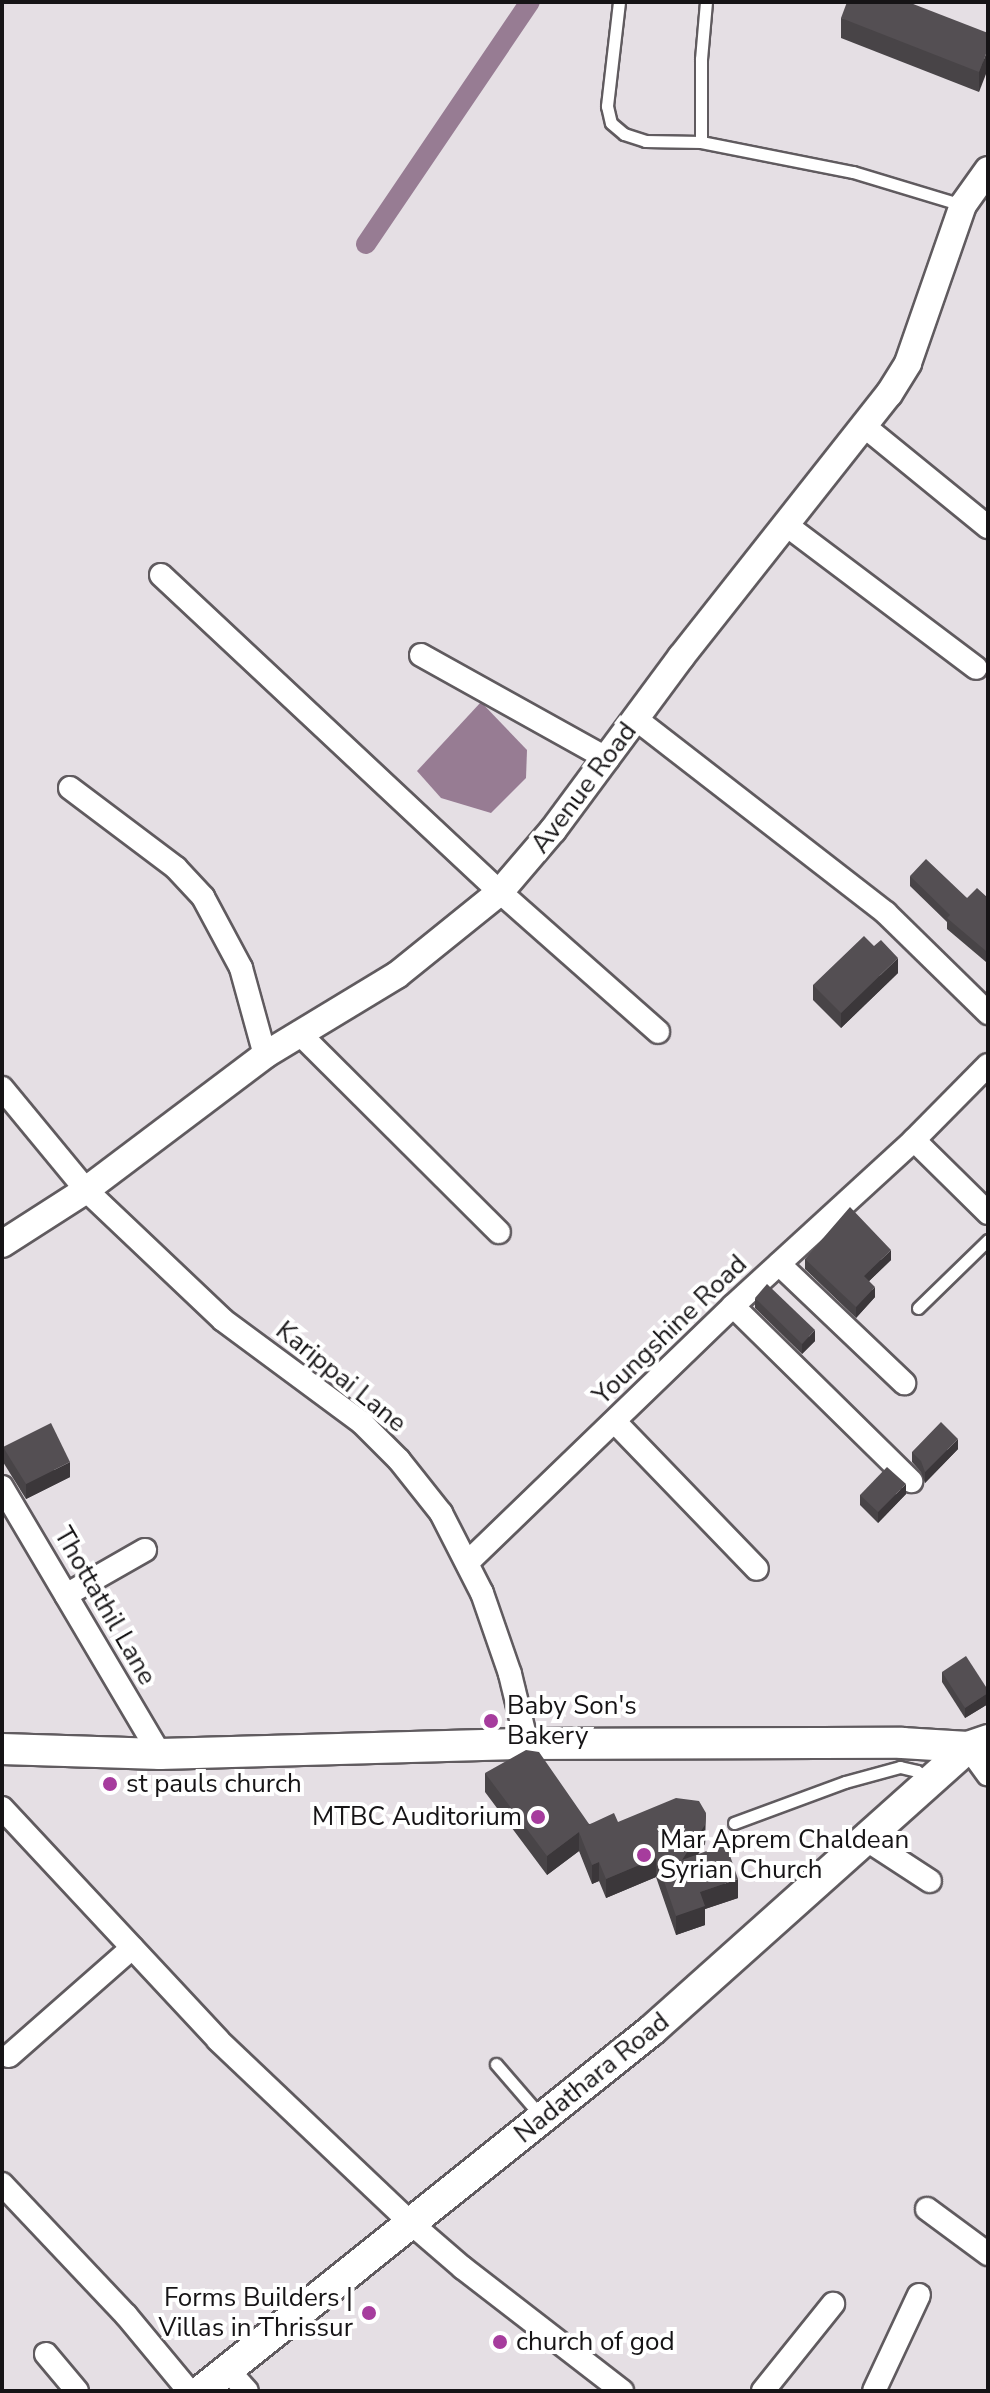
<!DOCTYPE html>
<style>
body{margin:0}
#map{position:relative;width:990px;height:2393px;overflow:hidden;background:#e5dfe4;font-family:"Nunito Sans",sans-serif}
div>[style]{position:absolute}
.water>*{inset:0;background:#977c93}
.canal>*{height:20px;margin:-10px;padding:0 10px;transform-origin:10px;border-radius:10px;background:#977c93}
.roads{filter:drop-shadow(2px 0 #605b5f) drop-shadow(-2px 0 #605b5f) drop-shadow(0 2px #605b5f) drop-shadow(0 -2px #605b5f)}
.service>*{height:11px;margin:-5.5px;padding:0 5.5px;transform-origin:5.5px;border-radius:5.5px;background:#fff}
.minor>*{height:22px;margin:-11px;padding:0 11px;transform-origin:11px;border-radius:11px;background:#fff}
.tertiary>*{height:26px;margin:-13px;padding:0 13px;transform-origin:13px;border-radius:13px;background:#fff}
.secondary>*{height:30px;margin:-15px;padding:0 15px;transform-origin:15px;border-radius:15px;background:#fff}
.wall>*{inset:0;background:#484447}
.shaded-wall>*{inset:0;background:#3b373a}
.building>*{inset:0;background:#544f53}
.dots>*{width:22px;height:22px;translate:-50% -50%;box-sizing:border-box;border:4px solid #fff;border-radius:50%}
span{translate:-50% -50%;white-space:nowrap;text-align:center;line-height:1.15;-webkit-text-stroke:8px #fff;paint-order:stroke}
.street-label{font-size:26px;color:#161416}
.poi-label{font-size:26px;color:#161416}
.left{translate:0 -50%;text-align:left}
.right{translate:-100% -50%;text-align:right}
.frame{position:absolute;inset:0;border:4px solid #161416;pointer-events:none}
</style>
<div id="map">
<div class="water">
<i style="clip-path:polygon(481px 702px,527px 750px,526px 778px,491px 813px,441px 798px,417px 771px)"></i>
</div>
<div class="canal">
<i style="left:366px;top:244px;width:292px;rotate:-55.9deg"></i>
</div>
<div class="roads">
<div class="service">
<i style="left:619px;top:2px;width:105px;rotate:96.6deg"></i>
<i style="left:607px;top:106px;width:17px;rotate:77deg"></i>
<i style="left:611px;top:123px;width:17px;rotate:40deg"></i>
<i style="left:624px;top:134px;width:22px;rotate:18deg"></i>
<i style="left:645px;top:141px;width:56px;rotate:1deg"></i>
<i style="left:701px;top:142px;width:155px;rotate:11.2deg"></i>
<i style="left:853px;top:172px;width:114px;rotate:16.8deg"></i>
<i style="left:701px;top:142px;width:83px;rotate:-90deg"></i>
<i style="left:701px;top:59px;width:57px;rotate:-85deg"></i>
<i style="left:918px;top:1308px;width:98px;rotate:-44.2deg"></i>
<i style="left:734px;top:1823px;width:118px;rotate:-20.3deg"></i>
<i style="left:845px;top:1782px;width:57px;rotate:-15.3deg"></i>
<i style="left:900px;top:1767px;width:17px;rotate:13deg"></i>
<i style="left:917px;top:1771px;width:13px;rotate:39deg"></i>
<i style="left:496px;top:2064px;width:67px;rotate:49.2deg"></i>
</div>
<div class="minor">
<i style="left:864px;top:426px;width:160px;rotate:39.2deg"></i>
<i style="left:785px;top:524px;width:239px;rotate:37deg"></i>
<i style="left:161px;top:575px;width:464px;rotate:43.1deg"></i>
<i style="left:500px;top:892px;width:211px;rotate:41.5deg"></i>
<i style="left:421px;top:655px;width:214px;rotate:29.1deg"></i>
<i style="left:636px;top:719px;width:316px;rotate:37.8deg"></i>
<i style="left:886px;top:913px;width:143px;rotate:44.4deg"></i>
<i style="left:70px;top:788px;width:133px;rotate:37deg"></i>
<i style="left:176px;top:868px;width:40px;rotate:47deg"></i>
<i style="left:203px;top:897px;width:81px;rotate:61.8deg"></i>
<i style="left:241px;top:968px;width:90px;rotate:74.6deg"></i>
<i style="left:299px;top:1033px;width:282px;rotate:44.9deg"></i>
<i style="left:2px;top:1088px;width:132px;rotate:50.5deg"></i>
<i style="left:86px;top:1190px;width:189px;rotate:43.5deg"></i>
<i style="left:223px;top:1320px;width:173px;rotate:36.5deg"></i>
<i style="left:362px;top:1423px;width:52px;rotate:45deg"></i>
<i style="left:399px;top:1460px;width:68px;rotate:51.6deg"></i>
<i style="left:441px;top:1513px;width:90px;rotate:62.9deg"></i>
<i style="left:482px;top:1593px;width:86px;rotate:70.9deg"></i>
<i style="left:510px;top:1674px;width:72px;rotate:76.3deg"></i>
<i style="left:914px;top:1140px;width:104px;rotate:44.6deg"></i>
<i style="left:779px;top:1264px;width:173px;rotate:43.6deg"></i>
<i style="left:733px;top:1306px;width:250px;rotate:44.5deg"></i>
<i style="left:615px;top:1422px;width:204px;rotate:46deg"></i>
<i style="left:2px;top:1487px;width:310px;rotate:59.4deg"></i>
<i style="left:468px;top:1562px;width:368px;rotate:-44deg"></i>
<i style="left:733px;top:1306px;width:246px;rotate:-42.5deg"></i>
<i style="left:914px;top:1140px;width:105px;rotate:-45.4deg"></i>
<i style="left:66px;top:1595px;width:91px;rotate:-29.7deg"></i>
<i style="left:968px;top:1747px;width:34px;rotate:54deg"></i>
<i style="left:2px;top:1808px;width:317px;rotate:47deg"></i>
<i style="left:218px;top:2040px;width:267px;rotate:43.5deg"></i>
<i style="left:412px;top:2224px;width:67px;rotate:40.8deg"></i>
<i style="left:463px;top:2268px;width:201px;rotate:37.7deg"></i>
<i style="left:867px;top:1840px;width:75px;rotate:33.1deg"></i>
<i style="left:9px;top:2056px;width:164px;rotate:-41.3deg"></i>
<i style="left:2px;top:2184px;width:180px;rotate:46.6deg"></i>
<i style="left:126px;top:2315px;width:99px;rotate:50.3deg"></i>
<i style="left:927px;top:2209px;width:76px;rotate:36.4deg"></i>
<i style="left:46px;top:2354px;width:48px;rotate:50deg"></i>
<i style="left:228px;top:2370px;width:28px;rotate:48deg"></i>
<i style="left:763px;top:2391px;width:112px;rotate:-51.2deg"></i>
<i style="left:874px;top:2391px;width:106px;rotate:-64.9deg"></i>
</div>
<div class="tertiary">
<i style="left:2px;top:1244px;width:100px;rotate:-32.7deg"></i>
<i style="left:86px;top:1190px;width:224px;rotate:-37deg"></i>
<i style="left:265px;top:1055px;width:154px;rotate:-31.2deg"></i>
<i style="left:397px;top:975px;width:132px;rotate:-38.9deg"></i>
<i style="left:500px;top:892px;width:82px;rotate:-49.5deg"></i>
<i style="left:553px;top:830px;width:215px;rotate:-53.5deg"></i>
<i style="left:681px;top:657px;width:335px;rotate:-51.7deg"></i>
<i style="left:889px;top:394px;width:36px;rotate:-58deg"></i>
<i style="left:908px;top:363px;width:167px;rotate:-70.8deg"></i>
<i style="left:963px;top:205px;width:43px;rotate:-54.5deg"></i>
</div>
<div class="secondary">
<i style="left:2px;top:1749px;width:158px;rotate:1.8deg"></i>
<i style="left:160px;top:1754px;width:367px;rotate:-1.6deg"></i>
<i style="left:527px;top:1744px;width:375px;rotate:-0.2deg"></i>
<i style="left:902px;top:1743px;width:66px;rotate:3.5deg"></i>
<i style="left:968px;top:1747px;width:21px;rotate:-19deg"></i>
<i style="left:201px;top:2391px;width:578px;rotate:-38.68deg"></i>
<i style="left:652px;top:2030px;width:424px;rotate:-41.8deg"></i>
</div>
</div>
<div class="wall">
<i style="clip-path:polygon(841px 18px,988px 33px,979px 92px,841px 38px)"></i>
<i style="clip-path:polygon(910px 876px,967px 898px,988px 898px,988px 960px,986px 962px,947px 929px,947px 922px,910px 886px)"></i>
<i style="clip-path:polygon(898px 973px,841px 1028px,813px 1000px,813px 985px)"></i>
<i style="clip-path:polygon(805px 1259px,891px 1260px,869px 1281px,875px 1297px,856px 1318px,805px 1269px)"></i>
<i style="clip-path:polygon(755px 1298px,815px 1341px,802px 1354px,755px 1308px)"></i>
<i style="clip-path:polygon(3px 1447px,70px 1477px,26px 1499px,3px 1462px)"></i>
<i style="clip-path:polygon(958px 1449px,925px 1483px,921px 1472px,912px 1462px,912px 1452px)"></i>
<i style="clip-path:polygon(906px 1494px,878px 1523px,860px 1505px,860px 1495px)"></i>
<i style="clip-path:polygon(942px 1672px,988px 1690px,988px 1704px,965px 1718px,942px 1682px)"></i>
<i style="clip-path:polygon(485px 1773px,589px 1824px,618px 1822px,706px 1832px,705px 1844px,698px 1854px,738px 1898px,705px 1909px,705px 1925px,676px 1935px,656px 1877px,606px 1898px,599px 1881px,592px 1884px,579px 1851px,547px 1875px,485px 1792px)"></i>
</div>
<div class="shaded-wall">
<i style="clip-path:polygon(988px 49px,988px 69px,979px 92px,979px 72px)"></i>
<i style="clip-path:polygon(898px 958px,898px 973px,841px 1028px,841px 1013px)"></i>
<i style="clip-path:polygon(891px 1250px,891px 1260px,864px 1286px,864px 1276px)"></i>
<i style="clip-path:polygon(875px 1287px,875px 1297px,856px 1318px,856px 1307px)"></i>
<i style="clip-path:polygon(815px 1330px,815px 1341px,802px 1354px,802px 1344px)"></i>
<i style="clip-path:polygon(958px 1439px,958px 1449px,925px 1483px,925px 1472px)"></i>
<i style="clip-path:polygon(70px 1462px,70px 1477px,26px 1499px,26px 1484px)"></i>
<i style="clip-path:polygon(906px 1484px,906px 1494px,878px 1523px,878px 1512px)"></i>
<i style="clip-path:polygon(988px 1693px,988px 1704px,965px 1718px,965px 1708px)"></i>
<i style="clip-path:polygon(706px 1813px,705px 1844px,682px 1878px,682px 1860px)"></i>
<i style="clip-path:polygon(579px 1832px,579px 1851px,547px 1875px,547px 1856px)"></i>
<i style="clip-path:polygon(656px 1858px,656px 1877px,606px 1898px,606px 1879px)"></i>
<i style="clip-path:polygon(599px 1862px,599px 1881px,592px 1884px,592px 1865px)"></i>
<i style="clip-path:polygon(738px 1879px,738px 1898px,705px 1909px,705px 1925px,676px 1935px,676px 1916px,700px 1892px)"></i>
</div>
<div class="building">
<i style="clip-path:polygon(847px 2px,908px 2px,988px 33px,988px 49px,979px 72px,841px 18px)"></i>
<i style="clip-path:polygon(926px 859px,967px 898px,977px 888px,988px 898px,988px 950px,986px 951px,947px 918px,950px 915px,910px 876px)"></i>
<i style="clip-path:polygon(864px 936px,874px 946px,881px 940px,898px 958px,841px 1013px,813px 985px)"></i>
<i style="clip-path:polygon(850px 1207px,891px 1250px,864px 1276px,875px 1287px,856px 1307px,805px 1259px)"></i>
<i style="clip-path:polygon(767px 1284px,815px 1330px,802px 1344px,755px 1298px)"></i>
<i style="clip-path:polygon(941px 1422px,958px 1439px,925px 1472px,921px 1461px,912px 1452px)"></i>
<i style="clip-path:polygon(51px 1423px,70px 1462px,26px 1484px,3px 1447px)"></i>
<i style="clip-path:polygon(887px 1467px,906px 1484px,878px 1512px,860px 1495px)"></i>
<i style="clip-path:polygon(966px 1656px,988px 1690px,988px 1693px,965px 1708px,942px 1672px)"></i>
<i style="clip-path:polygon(526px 1750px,539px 1752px,589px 1824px,586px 1826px,614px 1813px,618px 1822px,676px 1798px,699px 1801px,706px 1813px,705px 1825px,682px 1860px,726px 1844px,738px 1879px,700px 1892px,705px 1906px,676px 1916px,656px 1858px,606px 1879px,599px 1862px,592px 1865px,579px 1832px,547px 1856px,485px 1773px)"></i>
</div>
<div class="dots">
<i style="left:491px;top:1721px;background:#a63c9d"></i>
<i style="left:110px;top:1784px;background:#a63c9d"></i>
<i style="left:538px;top:1817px;background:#a63c9d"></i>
<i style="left:644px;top:1855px;background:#a63c9d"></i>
<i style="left:369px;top:2313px;background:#a63c9d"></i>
<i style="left:500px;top:2342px;background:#a63c9d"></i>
</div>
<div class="street-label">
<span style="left:584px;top:788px;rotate:-53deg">Avenue Road</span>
<span style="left:670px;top:1330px;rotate:-44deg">Youngshine Road</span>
<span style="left:341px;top:1377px;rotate:39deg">Karippai Lane</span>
<span style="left:105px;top:1606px;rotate:60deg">Thottathil Lane</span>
<span style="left:592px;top:2078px;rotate:-39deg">Nadathara Road</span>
</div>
<div class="poi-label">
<span class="left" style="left:507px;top:1721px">Baby Son's<br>Bakery</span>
<span class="left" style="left:126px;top:1784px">st pauls church</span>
<span class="right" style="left:522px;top:1817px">MTBC Auditorium</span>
<span class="left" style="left:660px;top:1855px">Mar Aprem Chaldean<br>Syrian Church</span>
<span class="right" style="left:353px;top:2313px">Forms Builders |<br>Villas in Thrissur</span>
<span class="left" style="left:516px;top:2342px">church of god</span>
</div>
<div class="frame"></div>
</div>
